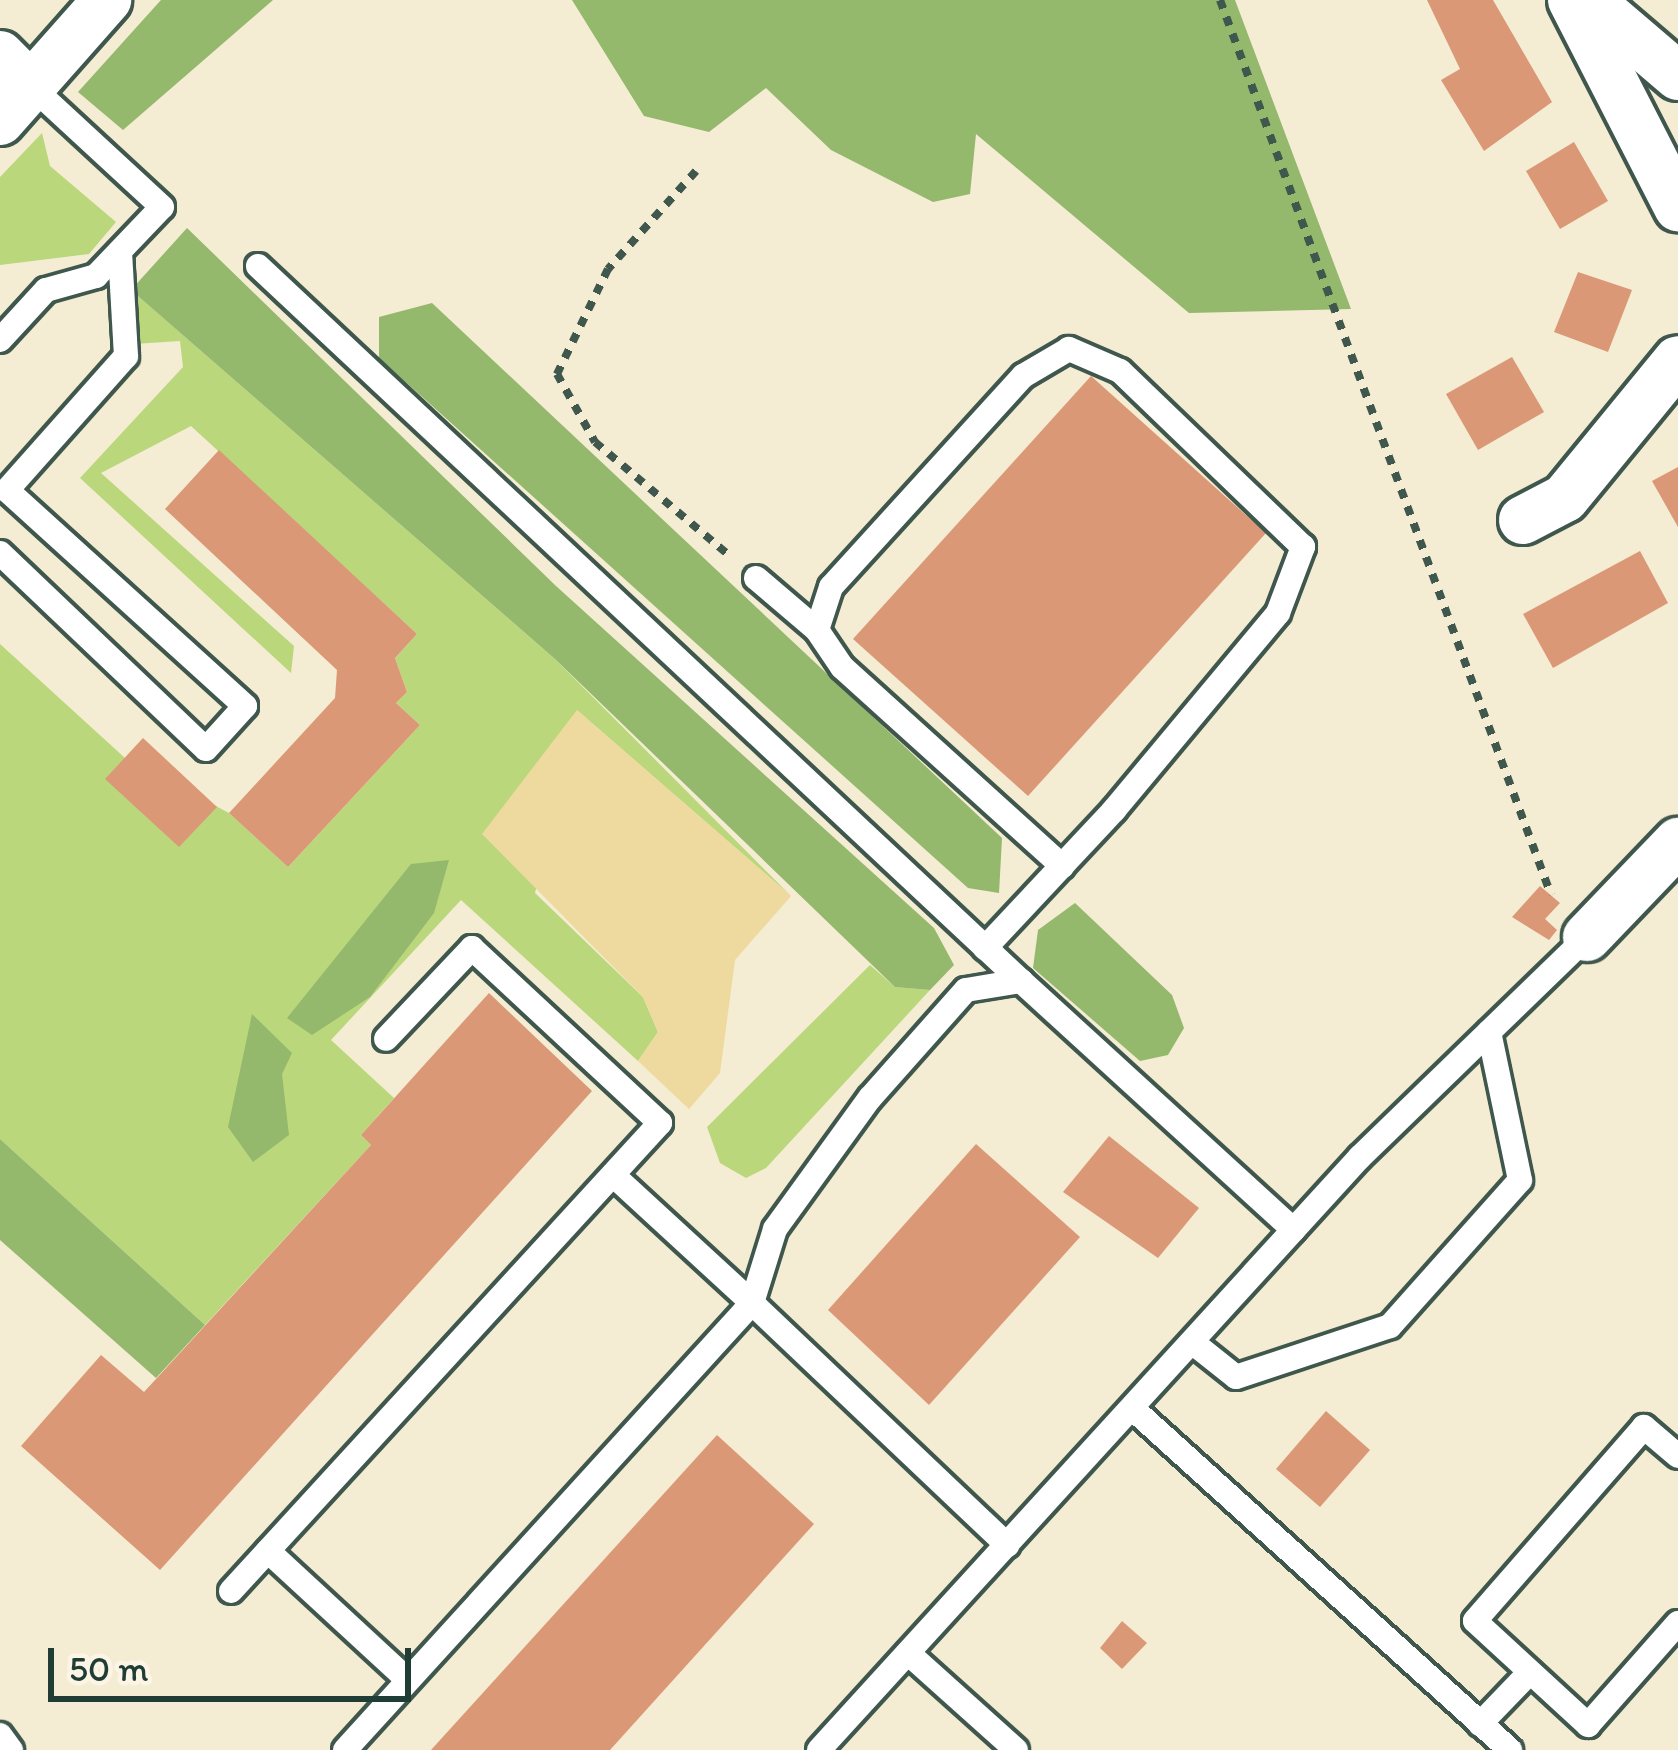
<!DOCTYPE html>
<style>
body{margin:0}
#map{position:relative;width:1678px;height:1750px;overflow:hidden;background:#f4ecd3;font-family:Itim,sans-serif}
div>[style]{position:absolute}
.green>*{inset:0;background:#bbd77c}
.forest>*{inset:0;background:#94b86c}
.sand>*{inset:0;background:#eeda9e}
.building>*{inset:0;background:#db9876}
.path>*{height:8px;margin-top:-4px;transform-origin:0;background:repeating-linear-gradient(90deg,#3f574c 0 9px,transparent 0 18px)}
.roads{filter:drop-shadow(3px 0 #3f574c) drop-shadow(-3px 0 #3f574c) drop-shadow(0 3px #3f574c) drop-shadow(0 -3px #3f574c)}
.lane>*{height:24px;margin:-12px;padding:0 12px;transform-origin:12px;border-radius:12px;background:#fff}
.street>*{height:48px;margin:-24px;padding:0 24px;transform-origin:24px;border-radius:24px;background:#fff}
span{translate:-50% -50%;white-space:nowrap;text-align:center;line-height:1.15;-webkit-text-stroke:9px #fcf5e5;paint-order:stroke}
.scale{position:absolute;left:48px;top:1648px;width:363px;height:54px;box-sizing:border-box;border:6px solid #1f3d34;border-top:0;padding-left:15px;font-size:36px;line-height:42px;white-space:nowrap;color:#1f3d34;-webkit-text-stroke:9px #fcf5e5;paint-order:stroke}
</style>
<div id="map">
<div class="green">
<i style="clip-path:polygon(42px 133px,50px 166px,116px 222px,89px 254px,0 265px,0 177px)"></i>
<i style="clip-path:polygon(131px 290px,555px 659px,791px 896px,578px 711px,535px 893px,643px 997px,658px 1032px,638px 1061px,461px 900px,331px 1040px,394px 1098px,361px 1135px,371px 1145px,205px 1325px,0 1139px,0 644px,125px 758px,229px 813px,288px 867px,420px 725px,396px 703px,407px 692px,395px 658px,417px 634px,191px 426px,101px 473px,294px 646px,291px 673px,80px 478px,183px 367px,180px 341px,134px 344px)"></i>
<i style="clip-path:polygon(870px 965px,895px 987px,930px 990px,766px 1168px,746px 1178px,720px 1163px,707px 1127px)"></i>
</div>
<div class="forest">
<i style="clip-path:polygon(161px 0,273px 0,123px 130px,78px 92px)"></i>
<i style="clip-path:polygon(572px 0,1235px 0,1351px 309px,1189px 313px,976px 134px,970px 194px,933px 202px,831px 150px,766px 88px,709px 132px,644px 116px)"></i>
<i style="clip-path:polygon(187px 228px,556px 586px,934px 928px,954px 965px,930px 990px,895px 987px,555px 659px,131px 290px)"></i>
<i style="clip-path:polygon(432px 303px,1002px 838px,999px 893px,968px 888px,379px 358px,379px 317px)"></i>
<i style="clip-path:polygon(449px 860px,434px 913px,370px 997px,312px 1035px,287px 1018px,411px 864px)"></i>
<i style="clip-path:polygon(1075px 903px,1172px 995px,1184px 1028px,1168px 1055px,1140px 1061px,1033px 968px,1038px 930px)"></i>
<i style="clip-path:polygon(252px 1014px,292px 1053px,282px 1074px,289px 1135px,253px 1162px,228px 1127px)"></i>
<i style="clip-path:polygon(0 1139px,205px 1325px,156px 1378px,0 1240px)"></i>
</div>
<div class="sand">
<i style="clip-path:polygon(577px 710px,791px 896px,735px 960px,720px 1073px,689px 1109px,638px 1061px,658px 1032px,643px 997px,482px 834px)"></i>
</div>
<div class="building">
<i style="clip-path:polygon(1427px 0,1493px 0,1552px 102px,1484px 151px,1441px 80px,1460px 69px)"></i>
<i style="clip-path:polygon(1574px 142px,1608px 201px,1560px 229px,1526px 171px)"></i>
<i style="clip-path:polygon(1578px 272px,1632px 290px,1608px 352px,1554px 332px)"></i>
<i style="clip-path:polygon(1512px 357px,1544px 412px,1478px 450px,1446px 394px)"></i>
<i style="clip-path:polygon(1091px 376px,1266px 533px,1028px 796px,853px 639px)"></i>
<i style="clip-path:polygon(219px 450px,417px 634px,395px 658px,407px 692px,396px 703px,420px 725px,288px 867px,229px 813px,335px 698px,337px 670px,165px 509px)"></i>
<i style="clip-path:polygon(1678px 467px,1678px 527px,1652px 481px)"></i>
<i style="clip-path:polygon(1640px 551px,1668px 603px,1553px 668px,1523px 614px)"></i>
<i style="clip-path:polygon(143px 738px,217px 807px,179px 847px,105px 779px)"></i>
<i style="clip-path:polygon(1540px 886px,1560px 903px,1545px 919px,1557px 930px,1549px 940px,1512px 917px)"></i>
<i style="clip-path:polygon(489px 993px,592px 1091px,160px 1570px,21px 1446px,101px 1355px,144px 1392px,371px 1145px,361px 1135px)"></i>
<i style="clip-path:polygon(1109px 1136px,1199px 1208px,1158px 1258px,1063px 1192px)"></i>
<i style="clip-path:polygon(976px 1144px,1080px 1237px,929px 1405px,828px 1310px)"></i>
<i style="clip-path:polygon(1326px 1411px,1370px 1450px,1320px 1507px,1276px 1469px)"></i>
<i style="clip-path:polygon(717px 1435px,814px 1524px,610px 1750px,431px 1750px)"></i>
<i style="clip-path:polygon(1122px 1621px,1147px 1643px,1122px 1669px,1100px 1648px)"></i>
</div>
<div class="path">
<i style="left:1220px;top:0;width:954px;rotate:69.7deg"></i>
<i style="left:696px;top:171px;width:132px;rotate:131.9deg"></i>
<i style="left:608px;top:269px;width:117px;rotate:115.9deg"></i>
<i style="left:557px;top:374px;width:78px;rotate:60.8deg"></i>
<i style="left:595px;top:442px;width:177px;rotate:40.2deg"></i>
</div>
<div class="roads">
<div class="lane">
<i style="left:258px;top:266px;width:1046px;rotate:43.14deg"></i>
<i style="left:0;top:340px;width:68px;rotate:-47.4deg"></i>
<i style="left:46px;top:290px;width:52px;rotate:-15.6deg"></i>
<i style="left:96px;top:276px;width:95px;rotate:-46.3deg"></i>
<i style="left:162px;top:207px;width:178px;rotate:-137.3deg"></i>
<i style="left:0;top:553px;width:284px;rotate:43.6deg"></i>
<i style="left:206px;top:749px;width:58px;rotate:-47.8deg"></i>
<i style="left:245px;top:706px;width:321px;rotate:-137.8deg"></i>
<i style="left:7px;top:490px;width:179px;rotate:-48.4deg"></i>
<i style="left:126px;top:356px;width:103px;rotate:-93.3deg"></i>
<i style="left:756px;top:578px;width:80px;rotate:40.4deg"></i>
<i style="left:985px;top:948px;width:189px;rotate:-46.9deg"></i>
<i style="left:1114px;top:810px;width:256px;rotate:-50.2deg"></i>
<i style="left:1278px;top:613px;width:71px;rotate:-69.3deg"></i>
<i style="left:1303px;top:547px;width:254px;rotate:-136.1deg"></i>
<i style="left:1120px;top:371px;width:56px;rotate:-156.7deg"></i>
<i style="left:1069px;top:349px;width:53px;rotate:149.6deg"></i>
<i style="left:1023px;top:376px;width:285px;rotate:132.3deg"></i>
<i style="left:831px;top:587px;width:45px;rotate:108deg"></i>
<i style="left:817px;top:630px;width:45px;rotate:56deg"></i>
<i style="left:842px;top:667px;width:297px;rotate:42.1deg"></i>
<i style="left:613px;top:1175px;width:189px;rotate:42.6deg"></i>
<i style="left:752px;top:1303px;width:77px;rotate:-72.7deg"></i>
<i style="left:775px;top:1229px;width:162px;rotate:-54.1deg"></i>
<i style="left:870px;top:1098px;width:144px;rotate:-48.4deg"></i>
<i style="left:966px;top:990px;width:56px;rotate:-9.3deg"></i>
<i style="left:1021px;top:981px;width:369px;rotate:42.4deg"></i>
<i style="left:1192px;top:1342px;width:56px;rotate:38.5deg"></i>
<i style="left:1236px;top:1377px;width:162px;rotate:-18.3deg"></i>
<i style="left:1390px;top:1326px;width:195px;rotate:-48.3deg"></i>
<i style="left:1520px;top:1180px;width:151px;rotate:-101.8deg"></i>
<i style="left:1132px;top:1408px;width:510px;rotate:42.14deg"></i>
<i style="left:1678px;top:1456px;width:45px;rotate:-139.5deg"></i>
<i style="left:1644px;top:1427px;width:257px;rotate:131.1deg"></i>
<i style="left:1475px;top:1621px;width:154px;rotate:42.6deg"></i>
<i style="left:1588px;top:1725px;width:136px;rotate:-48.6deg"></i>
<i style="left:268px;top:1551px;width:190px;rotate:42.7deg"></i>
<i style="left:231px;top:1591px;width:635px;rotate:-47.49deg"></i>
<i style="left:660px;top:1123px;width:257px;rotate:-137.1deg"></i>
<i style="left:472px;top:948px;width:125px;rotate:133.4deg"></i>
<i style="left:908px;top:1653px;width:145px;rotate:41.9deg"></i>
<i style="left:1480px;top:1724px;width:72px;rotate:-46.1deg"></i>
<i style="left:0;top:1735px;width:19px;rotate:54deg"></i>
<i style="left:345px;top:1750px;width:605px;rotate:-47.68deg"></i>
<i style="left:752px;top:1303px;width:352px;rotate:43.5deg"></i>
<i style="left:819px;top:1750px;width:803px;rotate:-47.63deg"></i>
<i style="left:1360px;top:1157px;width:316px;rotate:-44.1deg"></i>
</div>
<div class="street">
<i style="left:1572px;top:0;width:233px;rotate:62.9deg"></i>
<i style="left:1589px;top:0;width:117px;rotate:40.5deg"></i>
<i style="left:0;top:55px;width:44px;rotate:45deg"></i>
<i style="left:0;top:121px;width:162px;rotate:-48.5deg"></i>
<i style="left:1523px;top:520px;width:47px;rotate:-27.6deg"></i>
<i style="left:1565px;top:498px;width:178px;rotate:-50.7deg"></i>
<i style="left:1587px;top:937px;width:132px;rotate:-46.2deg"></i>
</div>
</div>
<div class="scale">50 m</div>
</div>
